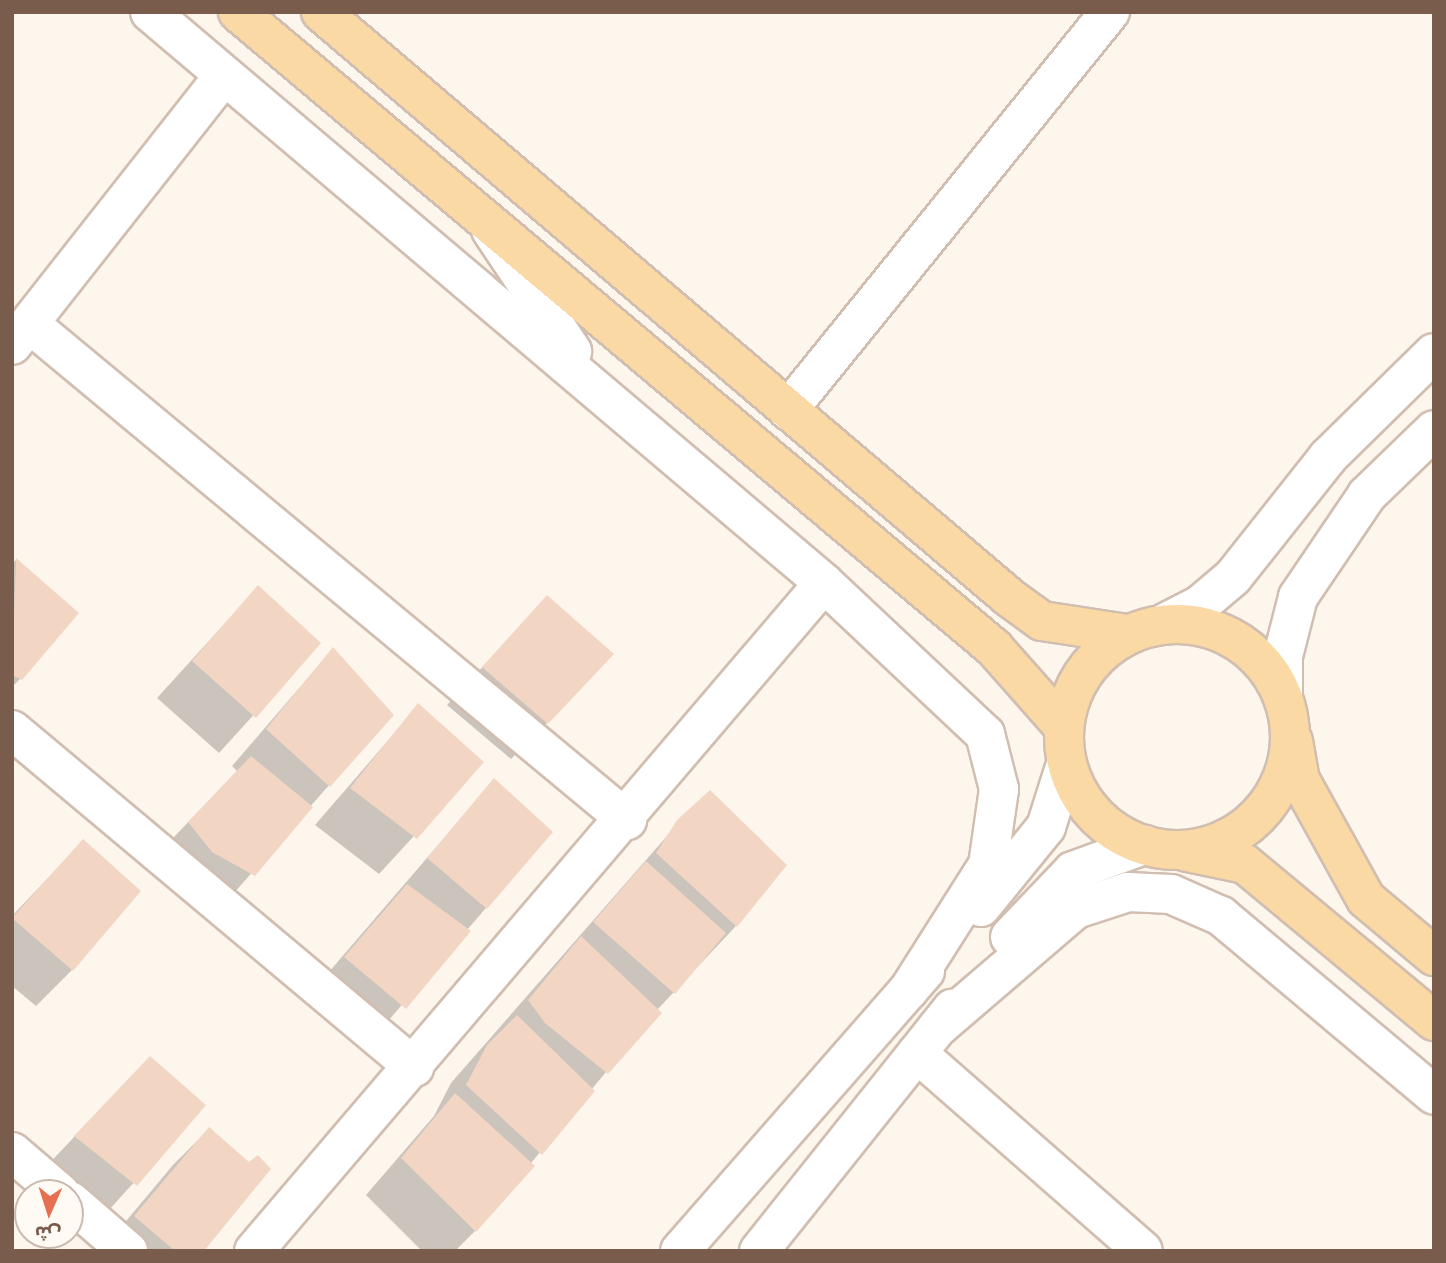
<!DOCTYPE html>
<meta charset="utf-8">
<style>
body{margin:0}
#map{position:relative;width:1446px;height:1263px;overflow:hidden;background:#fdf6ec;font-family:"Nunito Sans","Noto Sans Arabic",sans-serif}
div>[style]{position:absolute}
.shadow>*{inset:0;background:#0003}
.building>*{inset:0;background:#f3d5c3}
.roads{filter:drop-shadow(2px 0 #d1beb0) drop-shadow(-2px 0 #d1beb0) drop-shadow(0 2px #d1beb0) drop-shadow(0 -2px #d1beb0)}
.minor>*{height:38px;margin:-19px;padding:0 19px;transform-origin:19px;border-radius:19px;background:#fff}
.major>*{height:38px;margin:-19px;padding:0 19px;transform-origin:19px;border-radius:19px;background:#fbd9a5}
.major>.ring{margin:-19px;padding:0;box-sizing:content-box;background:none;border:38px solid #fbd9a5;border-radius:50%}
span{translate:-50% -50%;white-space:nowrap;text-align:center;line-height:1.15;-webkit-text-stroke:6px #fffaf3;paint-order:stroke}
.frame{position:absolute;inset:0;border:14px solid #7a5c4d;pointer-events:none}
.north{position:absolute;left:14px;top:1179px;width:70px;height:70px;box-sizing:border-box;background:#fffaf3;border:2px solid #cabbb1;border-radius:50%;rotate:183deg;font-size:19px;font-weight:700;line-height:28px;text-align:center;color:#7a5c4d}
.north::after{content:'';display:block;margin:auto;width:24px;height:32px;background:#e76f51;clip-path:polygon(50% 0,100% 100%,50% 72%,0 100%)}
</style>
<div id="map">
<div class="shadow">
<i style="clip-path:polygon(16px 560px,20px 679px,12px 687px,12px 564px)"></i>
<i style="clip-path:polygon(258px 587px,319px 643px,219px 753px,157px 698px)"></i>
<i style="clip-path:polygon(547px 598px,547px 723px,511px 759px,447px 705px)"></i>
<i style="clip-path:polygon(333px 649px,391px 715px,218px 911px,153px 859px,237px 771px,232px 766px)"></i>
<i style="clip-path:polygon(418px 706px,482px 762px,379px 874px,315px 825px)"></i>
<i style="clip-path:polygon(494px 780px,486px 908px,368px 1044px,310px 994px)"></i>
<i style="clip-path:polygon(674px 828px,736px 926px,657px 1010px,475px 1231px,455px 1251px,422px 1251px,366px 1195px,434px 1116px,451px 1083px)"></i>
<i style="clip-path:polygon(83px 841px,72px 970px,36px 1006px,12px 986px,12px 916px)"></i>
<i style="clip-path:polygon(114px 1095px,204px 1105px,99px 1221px,40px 1173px)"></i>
<i style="clip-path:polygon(209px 1129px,201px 1251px,101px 1251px,173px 1165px)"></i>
</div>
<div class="building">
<i style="clip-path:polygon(16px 558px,79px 613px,22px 680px,12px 675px)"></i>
<i style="clip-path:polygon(258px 585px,321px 643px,256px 718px,192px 661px)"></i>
<i style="clip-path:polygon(547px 595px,614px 654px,548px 724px,482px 667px)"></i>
<i style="clip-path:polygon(333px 647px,394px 715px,330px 787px,266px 729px)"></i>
<i style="clip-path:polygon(418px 703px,484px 762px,417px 839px,350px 788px)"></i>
<i style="clip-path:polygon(251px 756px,313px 807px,255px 876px,212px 852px,188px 822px)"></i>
<i style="clip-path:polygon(494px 778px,553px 832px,487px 909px,427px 858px)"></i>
<i style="clip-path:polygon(710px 790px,787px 865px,737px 927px,656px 853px,677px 820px)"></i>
<i style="clip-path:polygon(83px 839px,141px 891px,73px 971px,12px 918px)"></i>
<i style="clip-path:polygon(646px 861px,726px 933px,675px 994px,593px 922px)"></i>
<i style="clip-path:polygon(407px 884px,471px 931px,406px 1009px,344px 957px)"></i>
<i style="clip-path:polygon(581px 936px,662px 1013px,608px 1074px,545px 1023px,528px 1000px)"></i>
<i style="clip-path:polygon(517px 1015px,595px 1091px,542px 1155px,466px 1085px,487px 1045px)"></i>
<i style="clip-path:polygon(150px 1056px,206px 1105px,137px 1186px,74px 1136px)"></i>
<i style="clip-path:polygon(455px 1093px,535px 1166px,476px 1232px,401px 1158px)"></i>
<i style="clip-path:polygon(209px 1127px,249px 1162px,258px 1155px,271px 1169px,204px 1251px,175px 1251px,134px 1216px)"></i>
</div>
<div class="roads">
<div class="minor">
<i style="left:150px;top:12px;width:883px;rotate:40.27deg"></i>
<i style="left:824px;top:583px;width:221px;rotate:43.2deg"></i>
<i style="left:985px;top:734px;width:57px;rotate:75.7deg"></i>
<i style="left:999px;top:789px;width:77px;rotate:98.2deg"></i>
<i style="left:988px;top:865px;width:149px;rotate:122.4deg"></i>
<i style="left:491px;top:230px;width:146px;rotate:56.2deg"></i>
<i style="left:31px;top:325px;width:775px;rotate:39.71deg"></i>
<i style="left:12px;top:345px;width:342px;rotate:-51.8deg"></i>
<i style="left:788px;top:410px;width:512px;rotate:-51.03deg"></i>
<i style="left:1165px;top:623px;width:39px;rotate:-27deg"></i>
<i style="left:1200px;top:605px;width:43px;rotate:-40.3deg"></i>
<i style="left:1233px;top:577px;width:153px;rotate:-51.6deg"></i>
<i style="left:1328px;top:457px;width:148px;rotate:-44.5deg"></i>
<i style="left:1283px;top:692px;width:36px;rotate:-90deg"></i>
<i style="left:1283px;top:656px;width:61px;rotate:-75.7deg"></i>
<i style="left:1298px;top:597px;width:123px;rotate:-55.9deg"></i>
<i style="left:1367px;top:495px;width:93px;rotate:-44.1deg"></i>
<i style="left:12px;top:730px;width:525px;rotate:39.97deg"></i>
<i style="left:981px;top:907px;width:103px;rotate:-50.9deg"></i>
<i style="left:1046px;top:827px;width:66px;rotate:-72.4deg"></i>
<i style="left:1010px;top:937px;width:91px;rotate:-46.3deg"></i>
<i style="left:1073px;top:871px;width:76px;rotate:-20.1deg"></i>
<i style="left:937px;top:1028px;width:183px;rotate:-40.6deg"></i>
<i style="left:1076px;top:909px;width:55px;rotate:-18.1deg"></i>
<i style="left:1128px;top:892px;width:43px;rotate:2.7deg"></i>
<i style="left:1171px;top:894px;width:55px;rotate:23.7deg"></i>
<i style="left:1221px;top:916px;width:278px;rotate:40deg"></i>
<i style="left:917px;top:1053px;width:300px;rotate:41.2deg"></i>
<i style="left:12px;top:1152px;width:63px;rotate:40.5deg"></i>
<i style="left:70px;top:1201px;width:77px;rotate:40.8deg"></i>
<i style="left:254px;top:1251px;width:878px;rotate:-49.53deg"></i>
<i style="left:680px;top:1251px;width:372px;rotate:-48.8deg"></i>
<i style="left:759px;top:1251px;width:310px;rotate:-51.4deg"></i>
</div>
<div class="major">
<i style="left:238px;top:12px;width:988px;rotate:40.07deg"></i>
<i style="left:994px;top:648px;width:104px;rotate:48.5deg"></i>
<i style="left:321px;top:12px;width:904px;rotate:40.38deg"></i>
<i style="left:1010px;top:598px;width:39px;rotate:36deg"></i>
<i style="left:1042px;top:621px;width:86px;rotate:8.7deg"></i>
<i class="ring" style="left:1064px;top:624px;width:188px;height:188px"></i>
<i style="left:1293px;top:741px;width:40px;rotate:80deg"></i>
<i style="left:1300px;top:780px;width:136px;rotate:61deg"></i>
<i style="left:1366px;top:899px;width:89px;rotate:40deg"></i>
<i style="left:1187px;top:852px;width:59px;rotate:11.7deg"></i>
<i style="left:1245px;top:864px;width:246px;rotate:39.7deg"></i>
</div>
</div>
<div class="frame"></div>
<div class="north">ش</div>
</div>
